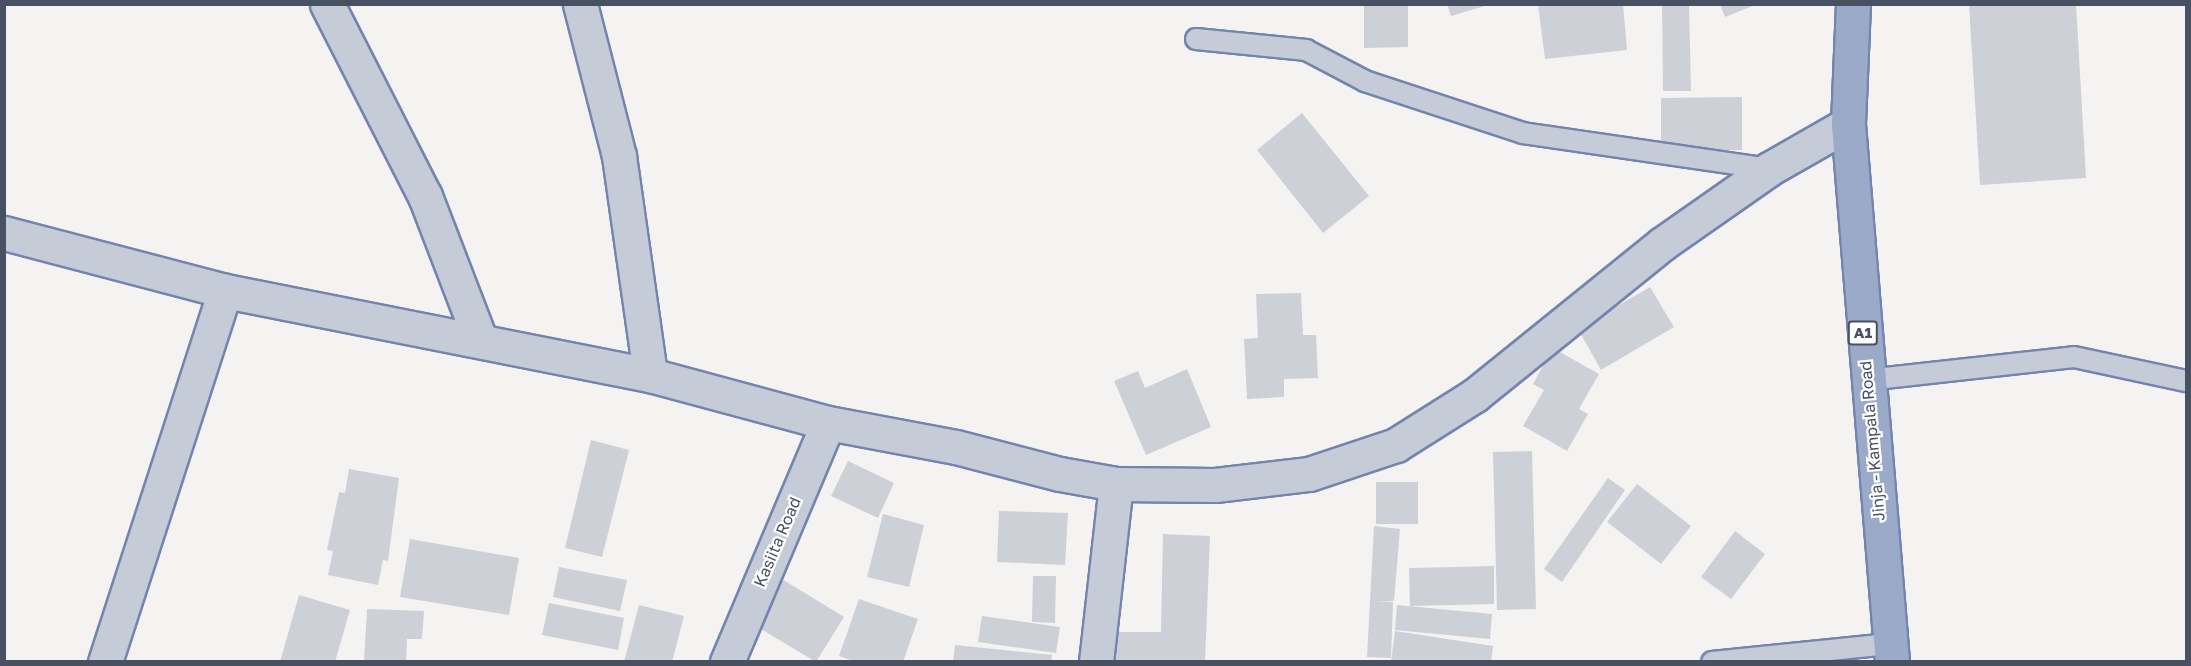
<!DOCTYPE html>
<style>
body{margin:0}
#map{position:relative;width:2191px;height:666px;overflow:hidden;background:#f4f3f2;font-family:"Golos Text",sans-serif}
div>[style]{position:absolute}
.building>*{inset:0;background:#ced0d8}
.roads{filter:drop-shadow(2px 0 #7384af) drop-shadow(-2px 0 #7384af) drop-shadow(0 2px #7384af) drop-shadow(0 -2px #7384af)}
.service>*{height:20px;margin:-10px;padding:0 10px;transform-origin:10px;border-radius:10px;background:#c5cbd7}
.minor>*{height:33px;margin:-16.5px;padding:0 16.5px;transform-origin:16.5px;border-radius:16.5px;background:#c5cbd7}
.trunk>*{height:33px;margin:-16.5px;padding:0 16.5px;transform-origin:16.5px;border-radius:16.5px;background:#9caaca}
span{translate:-50% -50%;white-space:nowrap;text-align:center;line-height:1.15;-webkit-text-stroke:4.5px #fff;paint-order:stroke}
.shield-label span{padding:2px 4px;background:#fff;border:2px solid;border-radius:4px;-webkit-text-stroke-width:0}
.shield-label{font-size:15px;color:#485161;font-weight:700}
.street-label{font-size:16px;color:#485161}
.frame{position:absolute;inset:0;border:6px solid #485161;pointer-events:none}
</style>
<div id="map">
<div class="building">
<i style="clip-path:polygon(1364px 4px,1408px 4px,1408px 47px,1364px 48px)"></i>
<i style="clip-path:polygon(1447px 4px,1488px 4px,1488px 5px,1451px 16px)"></i>
<i style="clip-path:polygon(1538px 4px,1623px 4px,1627px 50px,1545px 59px)"></i>
<i style="clip-path:polygon(1662px 4px,1689px 4px,1691px 91px,1663px 91px)"></i>
<i style="clip-path:polygon(1720px 4px,1755px 4px,1755px 5px,1725px 17px)"></i>
<i style="clip-path:polygon(1969px 4px,2076px 4px,2086px 178px,1980px 185px)"></i>
<i style="clip-path:polygon(1742px 97px,1742px 150px,1661px 151px,1661px 98px)"></i>
<i style="clip-path:polygon(1302px 113px,1369px 196px,1323px 233px,1257px 150px)"></i>
<i style="clip-path:polygon(1650px 287px,1674px 327px,1601px 370px,1578px 329px)"></i>
<i style="clip-path:polygon(1301px 293px,1303px 335px,1316px 335px,1318px 378px,1284px 379px,1284px 397px,1247px 399px,1244px 339px,1258px 338px,1256px 294px)"></i>
<i style="clip-path:polygon(1553px 348px,1599px 374px,1579px 409px,1588px 414px,1567px 451px,1523px 426px,1544px 390px,1533px 384px)"></i>
<i style="clip-path:polygon(1187px 369px,1211px 427px,1146px 455px,1114px 381px,1138px 371px,1145px 388px)"></i>
<i style="clip-path:polygon(591px 440px,629px 450px,602px 557px,565px 548px)"></i>
<i style="clip-path:polygon(1532px 451px,1536px 609px,1497px 610px,1493px 452px)"></i>
<i style="clip-path:polygon(848px 461px,894px 483px,878px 518px,831px 496px)"></i>
<i style="clip-path:polygon(349px 469px,399px 478px,388px 561px,383px 560px,378px 585px,328px 575px,333px 551px,327px 550px,339px 492px,345px 493px)"></i>
<i style="clip-path:polygon(1608px 478px,1625px 490px,1562px 582px,1544px 569px)"></i>
<i style="clip-path:polygon(1376px 482px,1418px 482px,1418px 524px,1376px 524px)"></i>
<i style="clip-path:polygon(1637px 484px,1691px 526px,1661px 564px,1607px 522px)"></i>
<i style="clip-path:polygon(999px 511px,1068px 513px,1065px 565px,997px 562px)"></i>
<i style="clip-path:polygon(883px 514px,924px 525px,909px 587px,867px 577px)"></i>
<i style="clip-path:polygon(1374px 526px,1400px 529px,1394px 601px,1377px 601px,1393px 602px,1391px 658px,1367px 657px)"></i>
<i style="clip-path:polygon(1735px 531px,1765px 554px,1731px 599px,1701px 577px)"></i>
<i style="clip-path:polygon(1163px 534px,1210px 536px,1205px 662px,1114px 662px,1113px 632px,1161px 632px)"></i>
<i style="clip-path:polygon(410px 539px,519px 558px,509px 615px,400px 597px)"></i>
<i style="clip-path:polygon(1494px 566px,1494px 604px,1410px 606px,1409px 568px)"></i>
<i style="clip-path:polygon(559px 567px,627px 580px,620px 611px,553px 597px)"></i>
<i style="clip-path:polygon(777px 576px,844px 617px,816px 662px,749px 622px)"></i>
<i style="clip-path:polygon(1033px 576px,1056px 576px,1055px 623px,1032px 622px)"></i>
<i style="clip-path:polygon(299px 595px,350px 610px,335px 662px,280px 662px)"></i>
<i style="clip-path:polygon(859px 599px,918px 619px,903px 662px,856px 662px,839px 656px)"></i>
<i style="clip-path:polygon(549px 603px,624px 618px,618px 650px,542px 635px)"></i>
<i style="clip-path:polygon(639px 605px,684px 616px,672px 662px,624px 662px)"></i>
<i style="clip-path:polygon(1397px 605px,1492px 614px,1490px 639px,1395px 630px)"></i>
<i style="clip-path:polygon(367px 609px,424px 611px,422px 639px,407px 639px,406px 662px,364px 661px)"></i>
<i style="clip-path:polygon(982px 616px,1060px 627px,1056px 653px,978px 642px)"></i>
<i style="clip-path:polygon(1395px 631px,1493px 646px,1491px 662px,1391px 662px)"></i>
<i style="clip-path:polygon(955px 645px,1052px 655px,1051px 662px,953px 662px)"></i>
</div>
<div class="roads">
<div class="service">
<i style="left:1196px;top:39px;width:111px;rotate:5.7deg"></i>
<i style="left:1306px;top:50px;width:67px;rotate:27.7deg"></i>
<i style="left:1365px;top:81px;width:166px;rotate:18.2deg"></i>
<i style="left:1523px;top:133px;width:249px;rotate:8.3deg"></i>
<i style="left:1867px;top:380px;width:208px;rotate:-6.3deg"></i>
<i style="left:2074px;top:357px;width:115px;rotate:12.1deg"></i>
<i style="left:1712px;top:662px;width:178px;rotate:-5.8deg"></i>
</div>
<div class="minor">
<i style="left:327px;top:4px;width:216px;rotate:63deg"></i>
<i style="left:425px;top:196px;width:153px;rotate:69deg"></i>
<i style="left:580px;top:4px;width:157px;rotate:75.6deg"></i>
<i style="left:619px;top:156px;width:221px;rotate:81.9deg"></i>
<i style="left:4px;top:233px;width:228px;rotate:14.7deg"></i>
<i style="left:225px;top:291px;width:433px;rotate:11.2deg"></i>
<i style="left:650px;top:375px;width:184px;rotate:15.1deg"></i>
<i style="left:828px;top:423px;width:130px;rotate:10.6deg"></i>
<i style="left:956px;top:447px;width:107px;rotate:14.6deg"></i>
<i style="left:1060px;top:474px;width:57px;rotate:10.1deg"></i>
<i style="left:1116px;top:484px;width:99px;rotate:0.6deg"></i>
<i style="left:1215px;top:485px;width:95px;rotate:-6.7deg"></i>
<i style="left:1309px;top:474px;width:92px;rotate:-18.4deg"></i>
<i style="left:1396px;top:445px;width:93px;rotate:-32.3deg"></i>
<i style="left:1475px;top:395px;width:240px;rotate:-38.9deg"></i>
<i style="left:1662px;top:244px;width:131px;rotate:-35deg"></i>
<i style="left:1769px;top:169px;width:91px;rotate:-29.7deg"></i>
<i style="left:105px;top:662px;width:390px;rotate:-72.1deg"></i>
<i style="left:727px;top:662px;width:259px;rotate:-67.1deg"></i>
<i style="left:1096px;top:662px;width:179px;rotate:-83.6deg"></i>
</div>
<div class="trunk">
<i style="left:1853px;top:4px;width:120px;rotate:92.4deg"></i>
<i style="left:1848px;top:124px;width:540px;rotate:85.32deg"></i>
</div>
</div>
<div class="shield-label">
<span style="left:1863px;top:333px">A1</span>
</div>
<div class="street-label">
<span style="left:1872px;top:441px;rotate:-95deg">Jinja - Kampala Road</span>
<span style="left:777px;top:542px;rotate:-67deg">Kasiita Road</span>
</div>
<div class="frame"></div>
</div>
